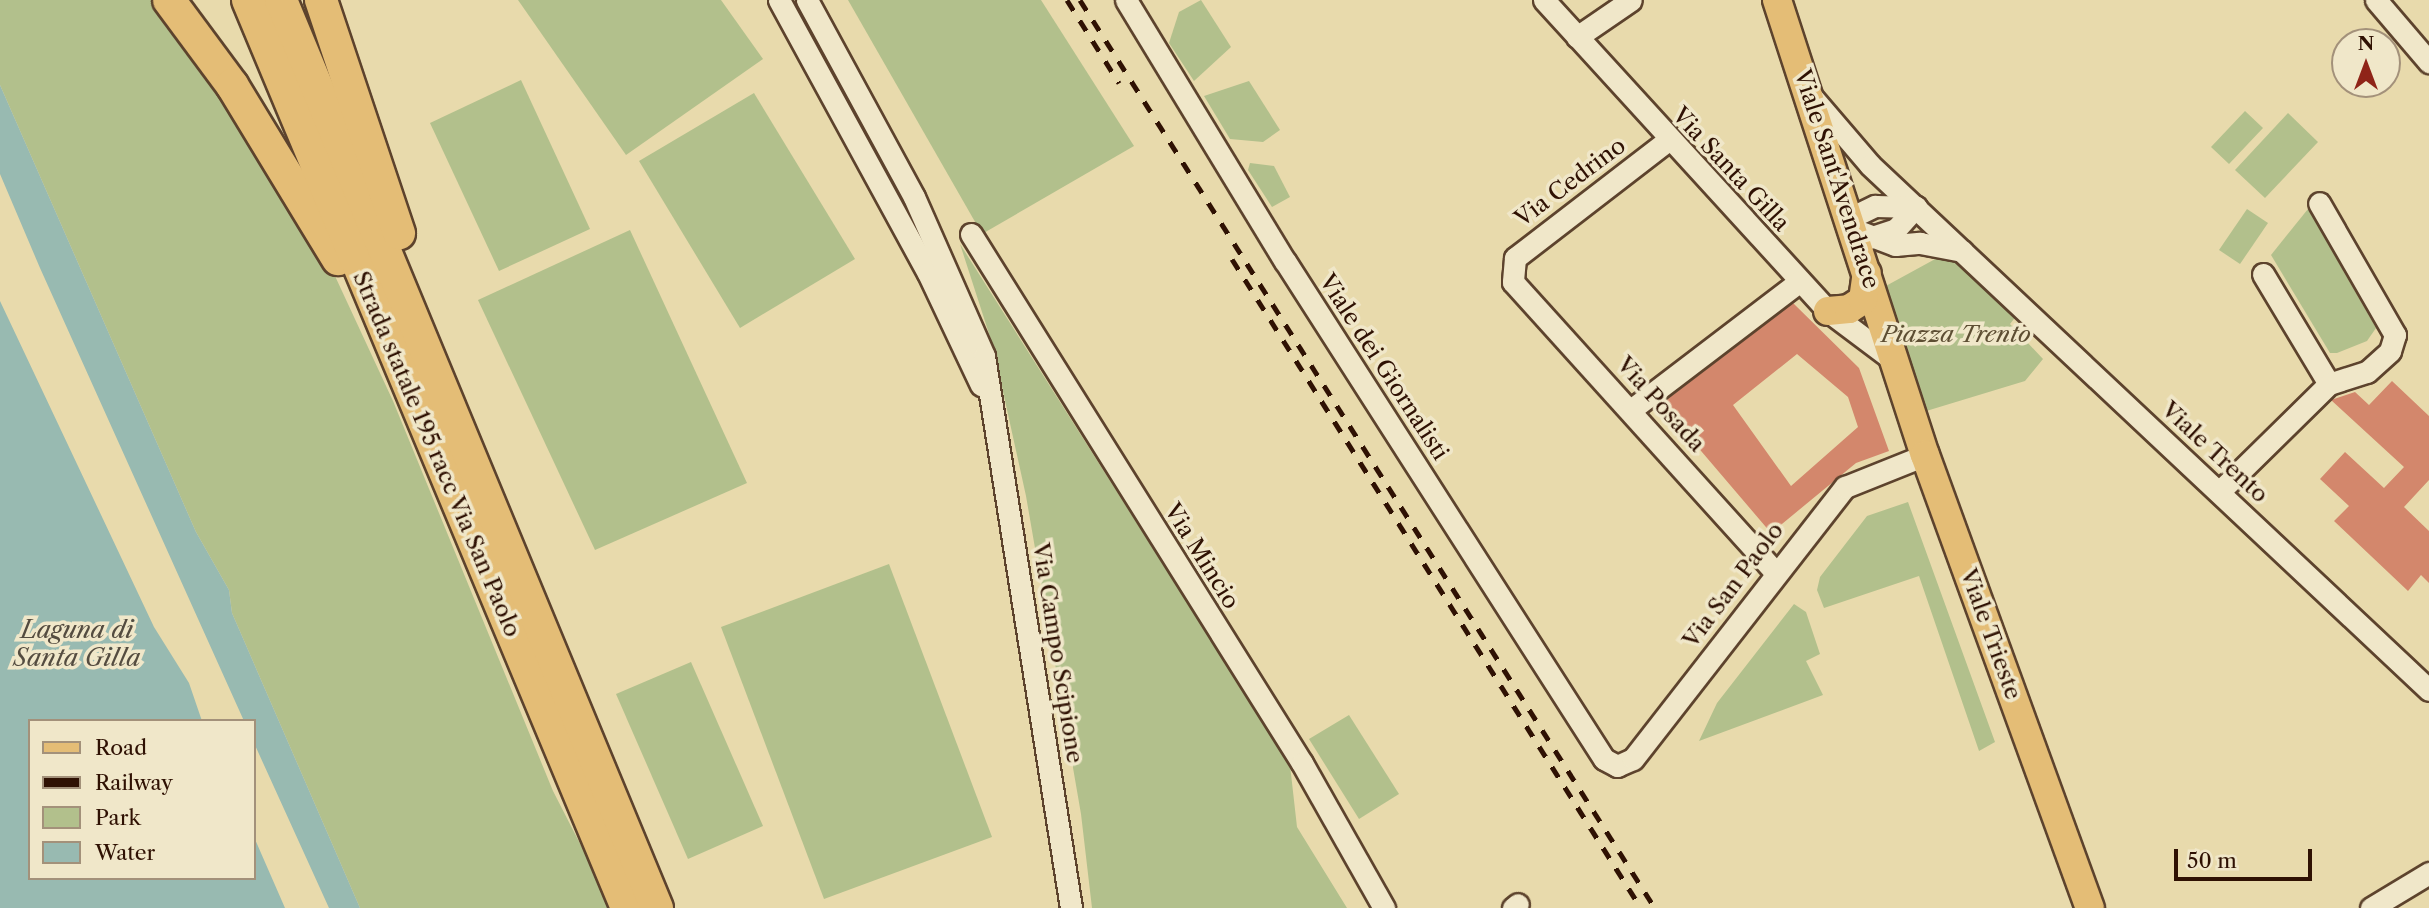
<!DOCTYPE html>
<style>
body{margin:0}
#map{position:relative;width:2429px;height:908px;overflow:hidden;background:#e8daac;font-family:"Libre Caslon Text",serif}
div>[style]{position:absolute}
.green>*{inset:0;background:#b2c08c}
.water>*{inset:0;background:#98bab1}
.building>*{inset:0;background:#d3876c}
.roads{filter:drop-shadow(2px 0 #5d432d) drop-shadow(-2px 0 #5d432d) drop-shadow(0 2px #5d432d) drop-shadow(0 -2px #5d432d)}
.minor>*{height:21px;margin:-10.5px;padding:0 10.5px;transform-origin:10.5px;border-radius:10.5px;background:#f0e7c9}
.major>*{height:28px;margin:-14px;padding:0 14px;transform-origin:14px;border-radius:14px;background:#e4bd76}
.highway>*{height:32px;margin:-16px;padding:0 16px;transform-origin:16px;border-radius:16px;background:#e4bd76}
.rail>*{height:5px;margin-top:-2.5px;transform-origin:0;background:repeating-linear-gradient(90deg,#2f1103 0 12px,transparent 0 24px)}
span{translate:-50% -50%;white-space:nowrap;text-align:center;line-height:1.15;-webkit-text-stroke:7px #f0e7c9;paint-order:stroke}
.street-label{font-size:23px;color:#2f1103}
.park-label{font-size:23px;color:#5d4e33;font-style:italic}
.water-label{font-size:24px;color:#544c40;font-style:italic}
.legend{position:absolute;left:28px;top:719px;width:228px;height:161px;box-sizing:border-box;background:#f0e7c9;border:2px solid #a3917a;margin:0;padding:9px 12px;list-style:none;font-size:21px;color:#2f1103}
.legend li{display:flex;align-items:center;gap:14px;height:35px}
.legend b{width:35px;border:2px solid #a3917a}
.north{position:absolute;left:2331px;top:28px;width:70px;height:70px;box-sizing:border-box;background:#f0e7c9;border:2px solid #a3917a;border-radius:50%;rotate:0deg;font-size:19px;font-weight:700;line-height:28px;text-align:center;color:#2f1103}
.north::after{content:'';display:block;margin:auto;width:24px;height:32px;background:#8f2418;clip-path:polygon(50% 0,100% 100%,50% 72%,0 100%)}
.scale{position:absolute;left:2174px;top:849px;width:138px;height:32px;box-sizing:border-box;border:4px solid #2f1103;border-top:0;padding-left:9px;font-size:21px;line-height:24px;white-space:nowrap;color:#2f1103;-webkit-text-stroke:5px #f0e7c9;paint-order:stroke}
</style>
<div id="map">
<div class="green">
<i style="clip-path:polygon(0 0,157px 0,322px 248px,393px 401px,553px 791px,613px 908px,360px 908px,232px 613px,229px 590px,196px 532px,0 85px)"></i>
<i style="clip-path:polygon(518px 0,721px 0,763px 59px,626px 155px)"></i>
<i style="clip-path:polygon(848px 0,1041px 0,1134px 146px,982px 234px)"></i>
<i style="clip-path:polygon(1201px 0,1231px 47px,1194px 81px,1169px 43px,1179px 12px)"></i>
<i style="clip-path:polygon(521px 80px,590px 229px,499px 271px,430px 123px)"></i>
<i style="clip-path:polygon(1249px 81px,1280px 130px,1263px 142px,1230px 139px,1204px 96px)"></i>
<i style="clip-path:polygon(754px 93px,855px 259px,740px 328px,639px 161px)"></i>
<i style="clip-path:polygon(2245px 111px,2263px 128px,2229px 164px,2211px 147px)"></i>
<i style="clip-path:polygon(2288px 113px,2318px 142px,2265px 198px,2235px 170px)"></i>
<i style="clip-path:polygon(1250px 163px,1274px 166px,1290px 197px,1272px 207px,1248px 170px)"></i>
<i style="clip-path:polygon(2247px 209px,2268px 223px,2240px 264px,2219px 250px)"></i>
<i style="clip-path:polygon(2308px 209px,2376px 328px,2367px 341px,2337px 353px,2330px 353px,2271px 255px)"></i>
<i style="clip-path:polygon(630px 230px,747px 483px,595px 550px,478px 300px)"></i>
<i style="clip-path:polygon(960px 244px,1290px 765px,1297px 827px,1347px 908px,1092px 908px,1081px 814px,1026px 496px,993px 346px)"></i>
<i style="clip-path:polygon(1948px 252px,2017px 315px,2010px 324px,2043px 359px,2025px 381px,1923px 412px,1884px 287px)"></i>
<i style="clip-path:polygon(1908px 502px,1995px 742px,1979px 751px,1919px 576px,1824px 608px,1817px 590px,1820px 577px,1867px 516px)"></i>
<i style="clip-path:polygon(889px 564px,992px 837px,824px 899px,721px 627px)"></i>
<i style="clip-path:polygon(1794px 604px,1806px 612px,1820px 654px,1806px 661px,1823px 695px,1699px 741px,1717px 703px)"></i>
<i style="clip-path:polygon(691px 662px,763px 826px,688px 859px,616px 694px)"></i>
<i style="clip-path:polygon(1349px 715px,1399px 794px,1359px 819px,1309px 739px)"></i>
</div>
<div class="water">
<i style="clip-path:polygon(0 85px,196px 532px,229px 590px,232px 613px,360px 908px,329px 908px,254px 743px,254px 721px,244px 721px,40px 268px,0 174px)"></i>
<i style="clip-path:polygon(0 301px,154px 627px,189px 683px,202px 721px,30px 721px,30px 878px,254px 878px,254px 837px,285px 908px,0 908px)"></i>
</div>
<div class="building">
<i style="clip-path:polygon(evenodd,1793px 303px,1859px 368px,1889px 451px,1856px 463px,1771px 533px,1667px 411px,1653px 410px,1793px 303px,1797px 354px,1848px 397px,1858px 427px,1791px 486px,1733px 405px,1797px 354px)"></i>
<i style="clip-path:polygon(2392px 381px,2429px 416px,2429px 480px,2404px 507px,2429px 531px,2429px 583px,2421px 575px,2408px 591px,2334px 521px,2349px 506px,2320px 479px,2345px 452px,2384px 488px,2404px 467px,2331px 400px,2355px 392px,2369px 405px)"></i>
</div>
<div class="roads">
<div class="minor">
<i style="left:779px;top:0;width:311px;rotate:61.4deg"></i>
<i style="left:928px;top:273px;width:124px;rotate:64.7deg"></i>
<i style="left:807px;top:0;width:224px;rotate:61.5deg"></i>
<i style="left:914px;top:197px;width:174px;rotate:66.2deg"></i>
<i style="left:984px;top:356px;width:559px;rotate:81.04deg"></i>
<i style="left:1126px;top:0;width:306px;rotate:58.7deg"></i>
<i style="left:1285px;top:261px;width:591px;rotate:57.36deg"></i>
<i style="left:1604px;top:759px;width:15px;rotate:28deg"></i>
<i style="left:1617px;top:766px;width:17px;rotate:-24deg"></i>
<i style="left:1633px;top:759px;width:345px;rotate:-52.1deg"></i>
<i style="left:1845px;top:487px;width:86px;rotate:-21.8deg"></i>
<i style="left:1544px;top:0;width:421px;rotate:47.6deg"></i>
<i style="left:1828px;top:311px;width:80px;rotate:36.9deg"></i>
<i style="left:2376px;top:0;width:82px;rotate:49.5deg"></i>
<i style="left:1577px;top:37px;width:65px;rotate:-34.4deg"></i>
<i style="left:1812px;top:97px;width:89px;rotate:49.5deg"></i>
<i style="left:1870px;top:165px;width:767px;rotate:43.2deg"></i>
<i style="left:1667px;top:141px;width:192px;rotate:142.4deg"></i>
<i style="left:1515px;top:258px;width:24px;rotate:95deg"></i>
<i style="left:1513px;top:282px;width:392px;rotate:47.9deg"></i>
<i style="left:1850px;top:218px;width:28px;rotate:-26deg"></i>
<i style="left:1875px;top:206px;width:41px;rotate:1.4deg"></i>
<i style="left:1853px;top:229px;width:45px;rotate:20.9deg"></i>
<i style="left:1895px;top:245px;width:25px;rotate:-5deg"></i>
<i style="left:1920px;top:243px;width:43px;rotate:10.8deg"></i>
<i style="left:971px;top:234px;width:624px;rotate:57.97deg"></i>
<i style="left:1302px;top:763px;width:167px;rotate:60.5deg"></i>
<i style="left:1869px;top:238px;width:28px;rotate:-18deg"></i>
<i style="left:1896px;top:229px;width:30px;rotate:-48deg"></i>
<i style="left:2263px;top:274px;width:128px;rotate:59deg"></i>
<i style="left:1632px;top:409px;width:211px;rotate:-37.3deg"></i>
<i style="left:2219px;top:492px;width:154px;rotate:-44.5deg"></i>
<i style="left:2329px;top:384px;width:40px;rotate:-18deg"></i>
<i style="left:2367px;top:372px;width:31px;rotate:-42deg"></i>
<i style="left:2390px;top:351px;width:17px;rotate:-73deg"></i>
<i style="left:2395px;top:335px;width:152px;rotate:-119.9deg"></i>
<i style="left:1513px;top:908px;width:6px;rotate:-39deg"></i>
<i style="left:2371px;top:908px;width:68px;rotate:-31.1deg"></i>
</div>
<div class="major">
<i style="left:1777px;top:0;width:478px;rotate:72deg"></i>
<i style="left:1925px;top:455px;width:482px;rotate:70deg"></i>
<i style="left:1828px;top:311px;width:21px;rotate:-5deg"></i>
<i style="left:1849px;top:309px;width:17px;rotate:-33deg"></i>
<i style="left:1863px;top:300px;width:27px;rotate:-82deg"></i>
</div>
<div class="highway">
<i style="left:169px;top:0;width:106px;rotate:53.5deg"></i>
<i style="left:232px;top:85px;width:204px;rotate:58.7deg"></i>
<i style="left:248px;top:0;width:984px;rotate:67.34deg"></i>
<i style="left:281px;top:0;width:983px;rotate:67.51deg"></i>
<i style="left:321px;top:0;width:246px;rotate:71.5deg"></i>
</div>
</div>
<div class="rail">
<i style="left:1067px;top:0;width:98px;rotate:57.9deg"></i>
<i style="left:1080px;top:0;width:1075px;rotate:57.66deg"></i>
<i style="left:1232px;top:259px;width:767px;rotate:57.78deg"></i>
</div>
<div class="street-label">
<span style="left:1731px;top:169px;rotate:47deg">Via Santa Gilla</span>
<span style="left:1837px;top:179px;rotate:72deg">Viale Sant'Avendrace</span>
<span style="left:1570px;top:182px;rotate:-37deg">Via Cedrino</span>
<span style="left:1384px;top:367px;rotate:57deg">Viale dei Giornalisti</span>
<span style="left:1661px;top:404px;rotate:48deg">Via Posada</span>
<span style="left:2215px;top:452px;rotate:43deg">Viale Trento</span>
<span style="left:437px;top:454px;rotate:67deg">Strada statale 195 racc Via San Paolo</span>
<span style="left:1202px;top:556px;rotate:58deg">Via Mincio</span>
<span style="left:1733px;top:585px;rotate:-53deg">Via San Paolo</span>
<span style="left:1991px;top:634px;rotate:70deg">Viale Trieste</span>
<span style="left:1058px;top:653px;rotate:81deg">Via Campo Scipione</span>
</div>
<div class="park-label">
<span style="left:1956px;top:334px">Piazza Trento</span>
</div>
<div class="water-label">
<span style="left:77px;top:644px">Laguna di<br>Santa Gilla</span>
</div>
<ul class="legend">
<li><b style="height:9px;background:#e4bd76"></b>Road</li>
<li><b style="height:9px;background:#2f1103"></b>Railway</li>
<li><b style="height:19px;background:#b2c08c"></b>Park</li>
<li><b style="height:19px;background:#98bab1"></b>Water</li>
</ul>
<div class="north">N</div>
<div class="scale">50 m</div>
</div>
